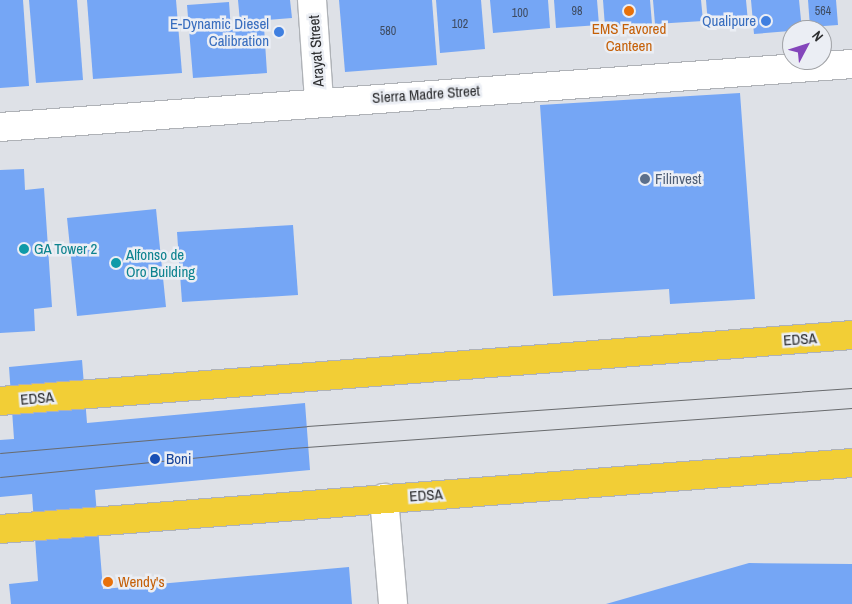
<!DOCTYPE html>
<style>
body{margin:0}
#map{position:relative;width:852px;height:604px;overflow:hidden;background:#dee1e7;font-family:"Archivo Narrow",sans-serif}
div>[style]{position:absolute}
.building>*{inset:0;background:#75a6f5}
.roads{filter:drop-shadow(1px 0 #afb2b7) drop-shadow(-1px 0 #afb2b7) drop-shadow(0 1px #afb2b7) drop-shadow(0 -1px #afb2b7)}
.minor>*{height:28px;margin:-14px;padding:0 14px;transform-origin:14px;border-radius:14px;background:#fff}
.trunk>*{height:28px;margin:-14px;padding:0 14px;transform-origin:14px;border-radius:14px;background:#f2ce36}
.tram>*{height:1px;margin:-0.5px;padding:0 0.5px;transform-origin:0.5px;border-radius:0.5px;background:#696b6e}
.dots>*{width:14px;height:14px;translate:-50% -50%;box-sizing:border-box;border:2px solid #ebeef4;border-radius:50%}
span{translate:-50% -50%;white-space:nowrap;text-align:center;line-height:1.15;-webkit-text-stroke:5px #ebeef4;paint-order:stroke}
.number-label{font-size:12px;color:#3e4b60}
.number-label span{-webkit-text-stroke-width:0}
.shop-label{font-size:15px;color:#366cbe}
.right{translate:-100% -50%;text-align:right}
.food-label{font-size:15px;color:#c56008}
.left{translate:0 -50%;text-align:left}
.street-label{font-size:15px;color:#2c2d2f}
.service-label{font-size:15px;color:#4e5e75}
.culture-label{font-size:15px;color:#0d838f}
.transit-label{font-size:15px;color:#164399}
.north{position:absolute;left:782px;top:20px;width:50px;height:50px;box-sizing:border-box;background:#ebeef4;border:1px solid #9fa1a5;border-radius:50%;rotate:50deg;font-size:14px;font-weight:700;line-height:20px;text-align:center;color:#2c2d2f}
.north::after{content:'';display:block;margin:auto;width:18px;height:22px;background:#8446bb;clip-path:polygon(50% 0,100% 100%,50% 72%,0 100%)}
</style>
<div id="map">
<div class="building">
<i style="clip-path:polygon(0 0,23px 0,29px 86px,0 88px)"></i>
<i style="clip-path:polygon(29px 0,77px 0,83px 80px,36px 83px)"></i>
<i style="clip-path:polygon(87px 0,176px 0,182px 73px,93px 79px)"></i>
<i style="clip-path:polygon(238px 0,290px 0,292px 18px,240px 22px)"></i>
<i style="clip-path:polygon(339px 0,432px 0,437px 65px,345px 72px)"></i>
<i style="clip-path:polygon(436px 0,481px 0,485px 49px,440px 53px)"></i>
<i style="clip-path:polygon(490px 0,548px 0,550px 28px,493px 33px)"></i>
<i style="clip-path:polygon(554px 0,597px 0,599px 25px,556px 28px)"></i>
<i style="clip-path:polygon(603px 0,650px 0,652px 24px,605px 27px)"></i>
<i style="clip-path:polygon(653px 0,701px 0,703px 21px,655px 24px)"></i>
<i style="clip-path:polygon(706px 0,746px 0,748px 22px,708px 25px)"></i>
<i style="clip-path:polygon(751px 0,799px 0,802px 30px,754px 34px)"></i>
<i style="clip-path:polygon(808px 0,836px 0,838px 25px,810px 27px)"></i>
<i style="clip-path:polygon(229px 2px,231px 30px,264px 27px,267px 73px,193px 78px,187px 5px)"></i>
<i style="clip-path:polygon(740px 93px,755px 299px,670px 304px,669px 289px,553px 296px,540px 105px)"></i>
<i style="clip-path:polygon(24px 169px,25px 190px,44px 188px,52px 307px,34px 309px,35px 331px,0 333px,0 170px)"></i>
<i style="clip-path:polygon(156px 209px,166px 307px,77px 316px,67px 218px)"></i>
<i style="clip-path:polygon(293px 225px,298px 295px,182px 302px,177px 232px)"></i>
<i style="clip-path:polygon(82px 360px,87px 423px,305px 403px,310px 470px,95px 490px,103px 589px,349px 567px,352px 604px,11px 604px,9px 584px,38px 581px,32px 494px,0 497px,0 440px,14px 439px,9px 367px)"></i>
<i style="clip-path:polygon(749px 563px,852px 564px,852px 604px,606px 604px)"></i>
</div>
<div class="roads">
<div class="minor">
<i style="left:312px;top:0;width:101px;rotate:86deg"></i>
<i style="left:0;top:127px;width:854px;rotate:-4.23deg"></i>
<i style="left:384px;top:498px;width:106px;rotate:85.1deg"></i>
</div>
<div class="trunk">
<i style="left:0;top:401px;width:855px;rotate:-4.43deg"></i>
<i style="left:0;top:529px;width:855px;rotate:-4.43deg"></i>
</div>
</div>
<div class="tram">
<i style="left:0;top:453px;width:308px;rotate:-5deg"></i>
<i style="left:307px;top:426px;width:546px;rotate:-3.99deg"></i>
<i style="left:0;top:477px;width:293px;rotate:-5.7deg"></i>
<i style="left:292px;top:448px;width:561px;rotate:-4.09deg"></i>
</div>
<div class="dots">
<i style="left:629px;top:11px;background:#e8710a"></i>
<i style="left:766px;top:21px;background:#3f7fe0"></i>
<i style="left:279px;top:32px;background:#3f7fe0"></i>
<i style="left:645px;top:179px;background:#5c6f8a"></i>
<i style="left:24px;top:249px;background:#0f9aa8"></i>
<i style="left:116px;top:263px;background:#0f9aa8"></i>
<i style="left:155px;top:459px;background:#1a4fb4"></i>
<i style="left:108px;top:582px;background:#e8710a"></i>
</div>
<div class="number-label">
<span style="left:577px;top:12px">98</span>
<span style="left:823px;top:12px">564</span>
<span style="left:520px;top:14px">100</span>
<span style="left:460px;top:25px">102</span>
<span style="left:388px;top:32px">580</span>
</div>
<div class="shop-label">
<span class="right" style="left:756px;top:21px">Qualipure</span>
<span class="right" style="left:269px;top:32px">E-Dynamic Diesel<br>Calibration</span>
</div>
<div class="food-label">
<span style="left:629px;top:37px">EMS Favored<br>Canteen</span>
<span class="left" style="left:118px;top:582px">Wendy's</span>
</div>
<div class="street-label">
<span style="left:316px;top:51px;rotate:-94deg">Arayat Street</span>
<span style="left:426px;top:94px;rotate:-4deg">Sierra Madre Street</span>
<span style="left:800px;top:339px;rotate:-4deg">EDSA</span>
<span style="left:37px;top:398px;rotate:-5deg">EDSA</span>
<span style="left:426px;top:495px;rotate:-4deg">EDSA</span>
</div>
<div class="service-label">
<span class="left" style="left:655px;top:179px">Filinvest</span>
</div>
<div class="culture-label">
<span class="left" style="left:34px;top:249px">GA Tower 2</span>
<span class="left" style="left:126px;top:263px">Alfonso de<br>Oro Building</span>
</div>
<div class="transit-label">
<span class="left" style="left:166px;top:459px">Boni</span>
</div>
<div class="north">N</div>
</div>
